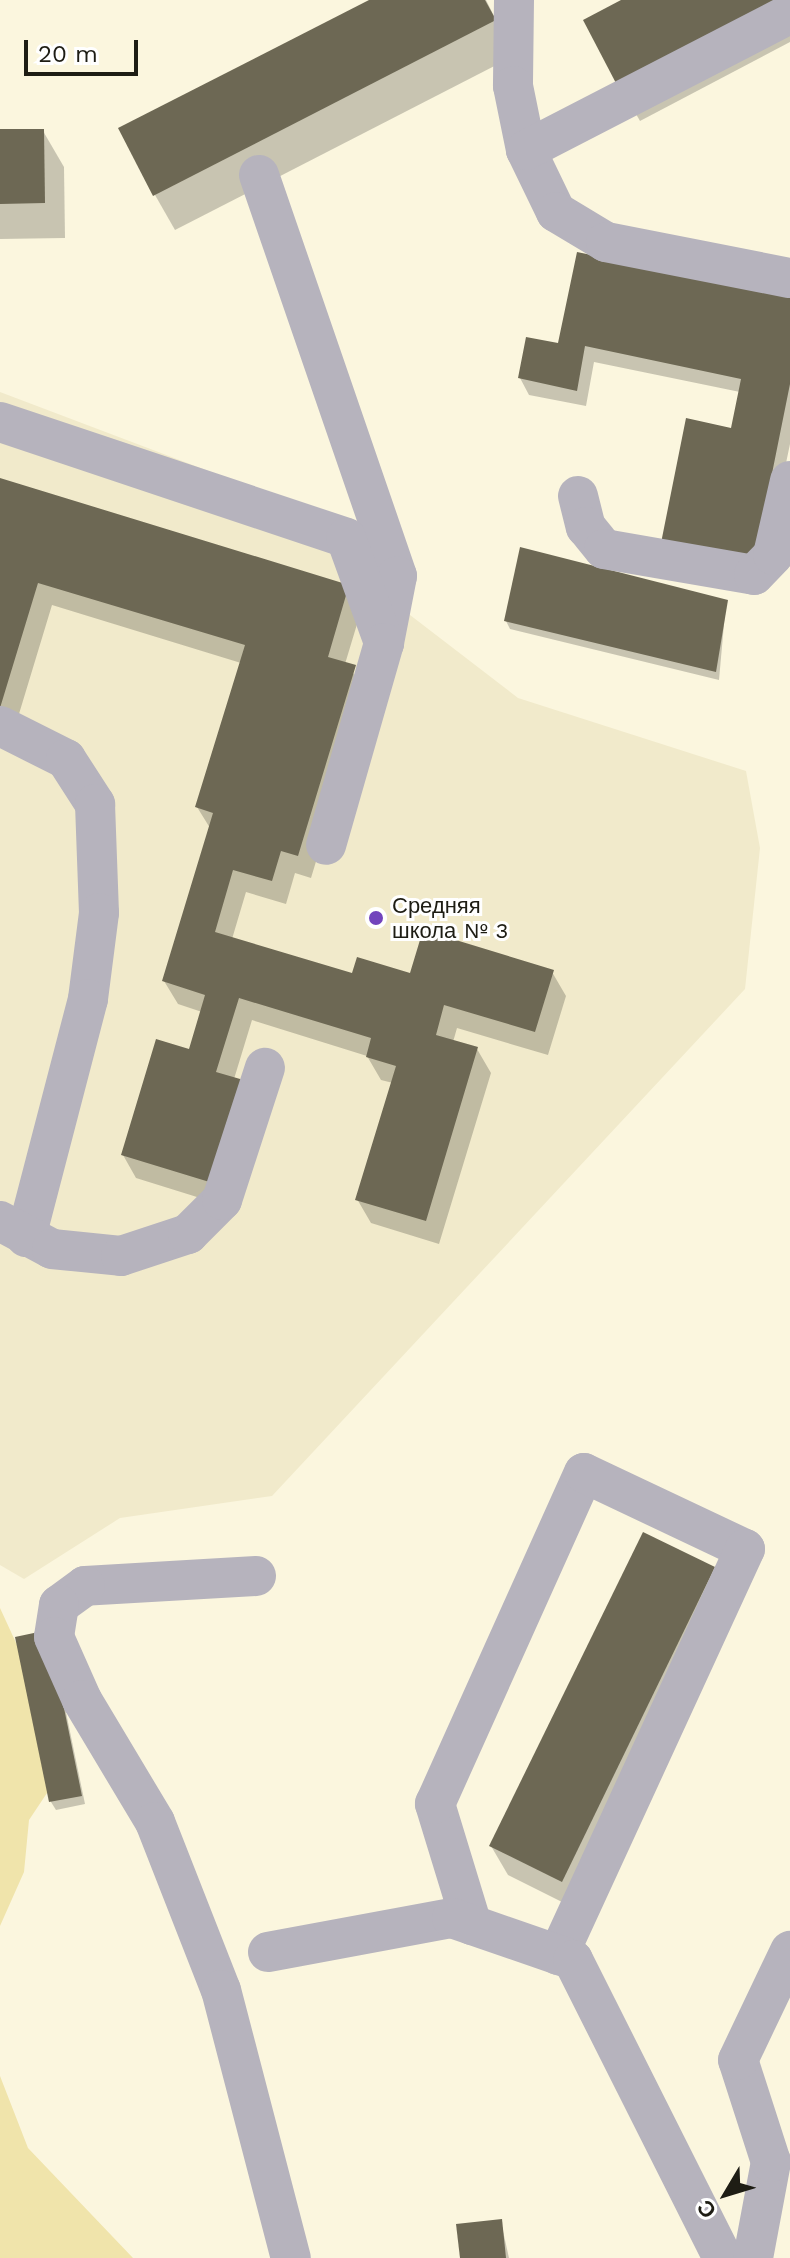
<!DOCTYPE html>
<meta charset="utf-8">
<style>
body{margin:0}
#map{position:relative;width:790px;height:2258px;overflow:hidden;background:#fbf6de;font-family:"Work Sans",sans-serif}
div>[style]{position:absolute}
.built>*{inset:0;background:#f1eacb}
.green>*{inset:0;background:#f0e4ab}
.shadow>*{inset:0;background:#0003}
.building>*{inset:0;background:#6d6854}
.minor>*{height:40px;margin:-20px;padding:0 20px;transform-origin:20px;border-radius:20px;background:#b6b3bd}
.dots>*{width:22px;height:22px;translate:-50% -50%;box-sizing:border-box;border:4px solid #fff;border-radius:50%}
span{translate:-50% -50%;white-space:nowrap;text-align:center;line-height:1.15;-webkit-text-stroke:6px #fff;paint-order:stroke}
.poi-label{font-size:22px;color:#1e1d14}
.left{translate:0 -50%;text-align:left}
.north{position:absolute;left:686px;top:2154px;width:80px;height:80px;-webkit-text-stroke:6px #fff;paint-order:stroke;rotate:232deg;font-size:22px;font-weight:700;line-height:32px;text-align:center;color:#1e1d14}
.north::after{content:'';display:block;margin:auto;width:28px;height:36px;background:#1e1d14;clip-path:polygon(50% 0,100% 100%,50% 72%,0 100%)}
.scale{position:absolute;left:24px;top:40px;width:114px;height:36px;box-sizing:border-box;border:4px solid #1e1d14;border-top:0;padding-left:10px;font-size:24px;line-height:28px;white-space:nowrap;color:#1e1d14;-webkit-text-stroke:6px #fff;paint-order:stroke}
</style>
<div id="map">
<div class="built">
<i style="clip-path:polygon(0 392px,354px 526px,397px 605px,518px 698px,746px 771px,760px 848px,745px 989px,272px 1496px,120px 1518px,24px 1579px,0 1565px)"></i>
</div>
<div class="green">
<i style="clip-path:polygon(0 1608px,51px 1719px,55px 1781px,29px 1820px,24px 1872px,0 1926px)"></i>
<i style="clip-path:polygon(0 2076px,28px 2148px,133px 2258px,0 2258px)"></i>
</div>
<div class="shadow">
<i style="clip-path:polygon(373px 0,486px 0,514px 56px,175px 230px,155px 195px)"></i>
<i style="clip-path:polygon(626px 0,790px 0,790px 42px,640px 121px,620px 86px)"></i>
<i style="clip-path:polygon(0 131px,43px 131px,64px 167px,65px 238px,0 239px)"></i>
<i style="clip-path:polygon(790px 298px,790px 444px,762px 578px,740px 392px,594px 362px,586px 406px,529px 395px,520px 378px,560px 346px)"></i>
<i style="clip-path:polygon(0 481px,347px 587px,361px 611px,345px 664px,368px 690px,311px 878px,295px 873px,286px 904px,246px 892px,232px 939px,353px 976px,552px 972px,566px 996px,548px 1055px,457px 1028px,453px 1042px,477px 1049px,491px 1073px,439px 1244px,371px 1223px,357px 1199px,393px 1083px,381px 1080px,367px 1056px,252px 1020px,234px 1079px,229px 1207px,136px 1178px,123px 1155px,190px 1051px,202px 1012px,178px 1004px,164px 981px,210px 828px,197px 807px,241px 663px,52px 605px,12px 737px,0 734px)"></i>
<i style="clip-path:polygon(726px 602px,719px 680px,510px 629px,506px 621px)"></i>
<i style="clip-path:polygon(714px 1569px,578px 1910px,508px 1875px,491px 1846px)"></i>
<i style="clip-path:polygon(51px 1640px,85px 1804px,56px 1810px,51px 1802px)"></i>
<i style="clip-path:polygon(501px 2222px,509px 2258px,462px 2258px)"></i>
</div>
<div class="building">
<i style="clip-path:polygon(369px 0,485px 0,496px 20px,153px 196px,118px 128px)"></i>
<i style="clip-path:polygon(621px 0,783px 0,618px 87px,583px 20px)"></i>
<i style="clip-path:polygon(0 129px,44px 129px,45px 203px,0 204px)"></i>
<i style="clip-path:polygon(577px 252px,790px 296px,790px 384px,754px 563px,661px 543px,686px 418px,731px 428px,741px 379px,585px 346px,577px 391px,518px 378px,526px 337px,558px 343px)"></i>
<i style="clip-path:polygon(0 478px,349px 585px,328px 657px,356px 665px,298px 856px,281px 851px,272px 881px,233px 870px,215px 932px,352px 973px,357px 957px,410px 973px,423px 930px,554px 970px,535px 1032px,444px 1005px,436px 1035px,478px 1047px,426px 1221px,355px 1200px,396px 1066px,366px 1057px,371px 1038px,239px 998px,216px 1072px,247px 1081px,216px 1184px,121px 1155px,156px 1039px,189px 1049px,205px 995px,162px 981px,213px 813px,195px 807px,245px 645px,38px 583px,0 708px)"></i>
<i style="clip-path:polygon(520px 547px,728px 600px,716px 672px,504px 621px)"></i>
<i style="clip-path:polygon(643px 1532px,715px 1567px,562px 1882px,489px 1846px)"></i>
<i style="clip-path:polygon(48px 1630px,82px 1796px,49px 1802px,15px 1637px)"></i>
<i style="clip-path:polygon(502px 2219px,506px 2258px,460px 2258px,456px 2224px)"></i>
</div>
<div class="minor">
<i style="left:514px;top:0;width:86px;rotate:90.7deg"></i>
<i style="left:513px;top:86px;width:65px;rotate:78.5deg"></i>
<i style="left:526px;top:150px;width:69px;rotate:64.2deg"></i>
<i style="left:556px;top:212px;width:58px;rotate:31deg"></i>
<i style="left:606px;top:242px;width:187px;rotate:11.1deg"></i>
<i style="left:526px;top:150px;width:297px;rotate:-27.3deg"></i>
<i style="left:259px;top:175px;width:424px;rotate:71deg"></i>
<i style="left:397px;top:576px;width:68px;rotate:101deg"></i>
<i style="left:0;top:422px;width:365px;rotate:18.5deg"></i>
<i style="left:346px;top:538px;width:112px;rotate:70.1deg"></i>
<i style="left:384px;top:643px;width:210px;rotate:106deg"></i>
<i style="left:578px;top:496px;width:32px;rotate:76deg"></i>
<i style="left:586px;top:527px;width:28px;rotate:51deg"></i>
<i style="left:604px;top:549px;width:152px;rotate:9.8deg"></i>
<i style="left:754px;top:575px;width:28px;rotate:-46deg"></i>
<i style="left:773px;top:555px;width:76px;rotate:-77.1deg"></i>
<i style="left:0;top:726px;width:74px;rotate:26.6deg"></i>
<i style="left:66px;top:759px;width:54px;rotate:57.2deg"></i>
<i style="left:95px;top:804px;width:109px;rotate:87.9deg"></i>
<i style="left:99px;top:913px;width:87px;rotate:97.3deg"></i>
<i style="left:88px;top:999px;width:246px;rotate:104.6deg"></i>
<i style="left:0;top:1221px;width:59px;rotate:28.3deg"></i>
<i style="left:52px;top:1249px;width:69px;rotate:5.8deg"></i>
<i style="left:121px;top:1256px;width:71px;rotate:-18.2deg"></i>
<i style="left:188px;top:1234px;width:48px;rotate:-45deg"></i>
<i style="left:222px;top:1200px;width:139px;rotate:-72deg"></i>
<i style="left:256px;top:1576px;width:171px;rotate:176.7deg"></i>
<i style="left:85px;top:1586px;width:32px;rotate:144deg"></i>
<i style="left:59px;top:1605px;width:32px;rotate:99deg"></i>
<i style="left:54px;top:1637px;width:69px;rotate:66deg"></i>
<i style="left:82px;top:1700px;width:142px;rotate:59.1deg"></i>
<i style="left:155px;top:1822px;width:180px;rotate:68.6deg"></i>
<i style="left:221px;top:1990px;width:277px;rotate:75.4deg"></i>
<i style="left:472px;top:1925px;width:127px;rotate:-107deg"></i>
<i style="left:435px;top:1804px;width:363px;rotate:-65.8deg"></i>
<i style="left:584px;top:1473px;width:178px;rotate:25.3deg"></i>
<i style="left:745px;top:1549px;width:447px;rotate:114.7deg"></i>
<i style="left:268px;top:1952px;width:187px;rotate:-10.5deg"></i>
<i style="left:452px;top:1918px;width:128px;rotate:19.1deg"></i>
<i style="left:573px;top:1960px;width:334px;rotate:63.3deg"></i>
<i style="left:753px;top:2258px;width:98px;rotate:-79.4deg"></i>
<i style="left:771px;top:2162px;width:107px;rotate:-107.9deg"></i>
<i style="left:738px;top:2060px;width:121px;rotate:-64.5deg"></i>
</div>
<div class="dots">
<i style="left:376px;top:918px;background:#7244bc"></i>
</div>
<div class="poi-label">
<span class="left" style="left:392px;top:918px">Средняя<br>школа № 3</span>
</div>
<div class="north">С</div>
<div class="scale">20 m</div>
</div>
